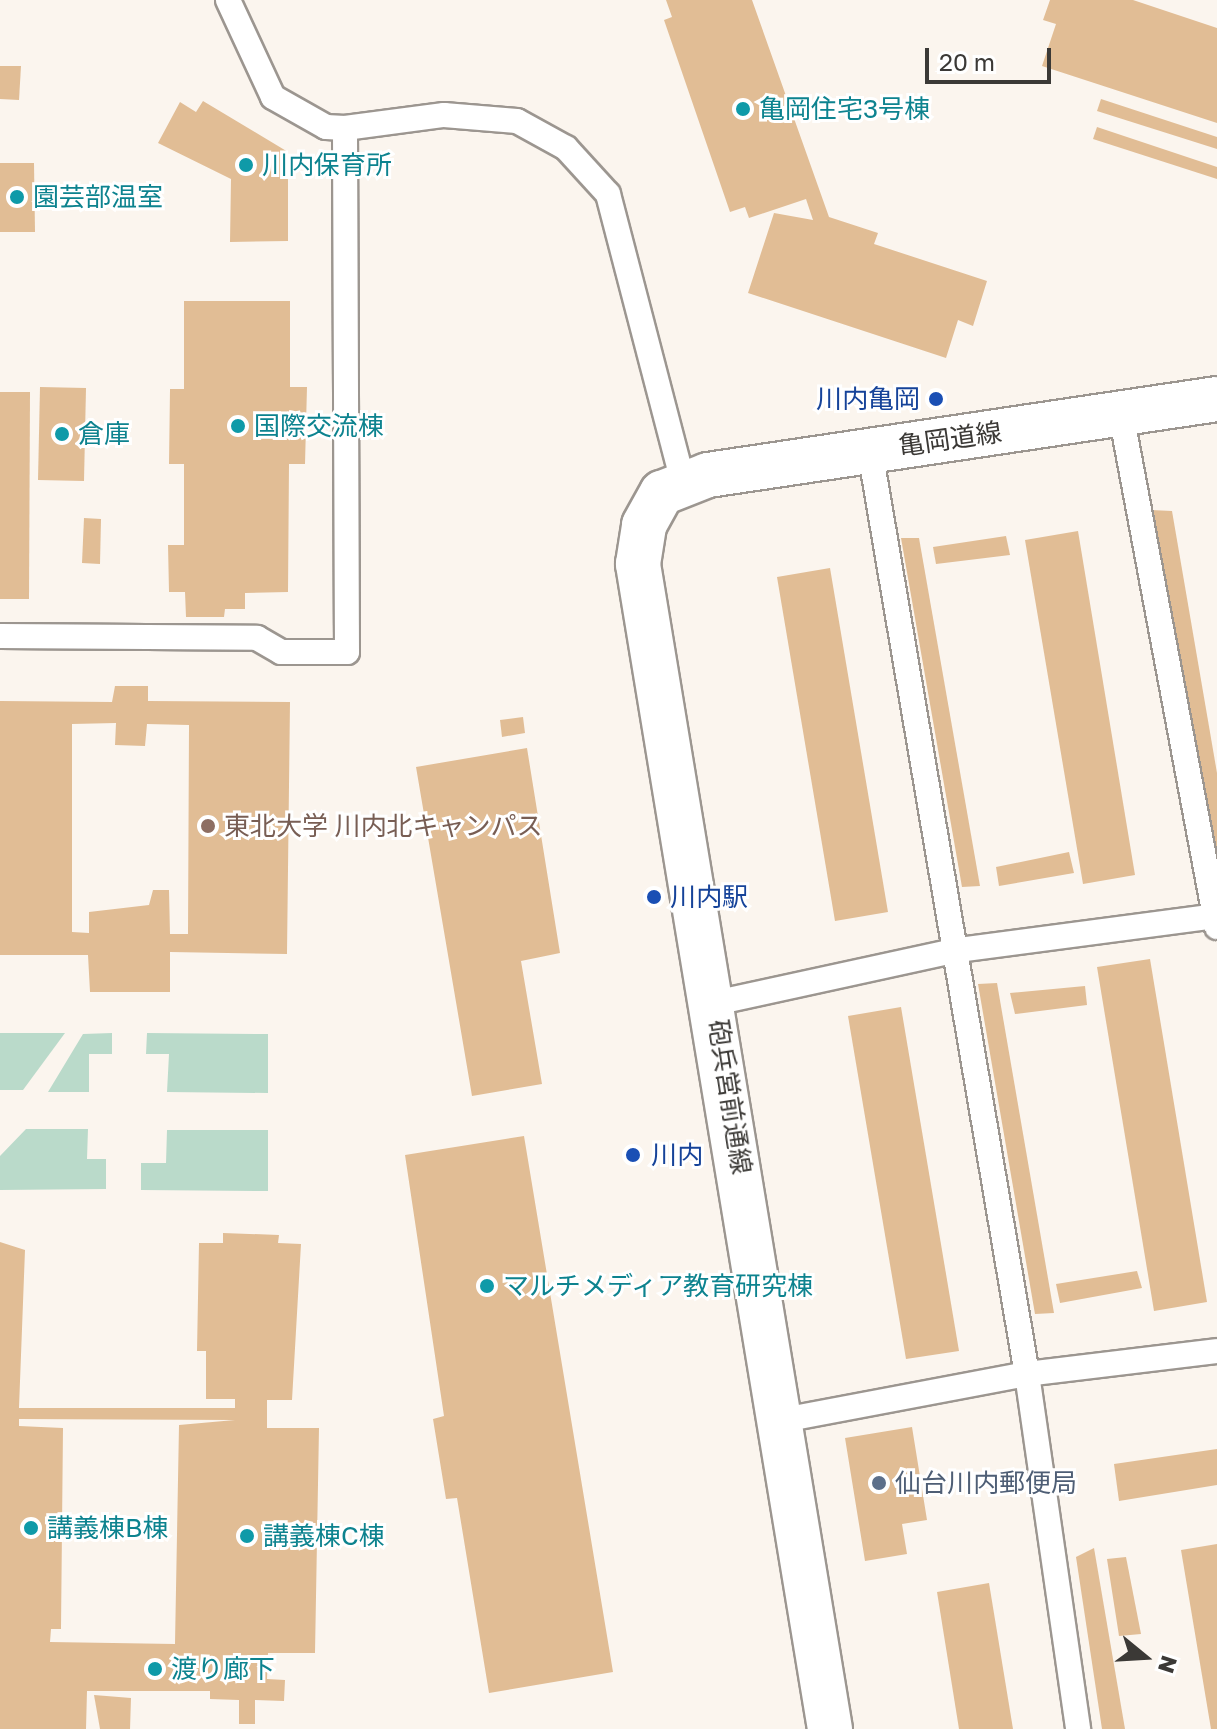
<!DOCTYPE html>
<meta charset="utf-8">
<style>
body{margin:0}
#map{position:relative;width:1217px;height:1729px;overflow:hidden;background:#fbf5ee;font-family:"Golos Text","Noto Sans JP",sans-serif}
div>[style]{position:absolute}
.green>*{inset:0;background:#badaca}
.building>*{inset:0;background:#e1bd95}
.roads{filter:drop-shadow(2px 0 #9c9690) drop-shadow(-2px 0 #9c9690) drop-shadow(0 2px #9c9690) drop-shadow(0 -2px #9c9690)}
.service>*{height:24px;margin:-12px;padding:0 12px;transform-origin:12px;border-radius:12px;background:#fff}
.tertiary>*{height:44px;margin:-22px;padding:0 22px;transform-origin:22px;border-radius:22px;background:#fff}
.dots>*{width:22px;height:22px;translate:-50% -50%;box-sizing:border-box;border:4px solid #fff;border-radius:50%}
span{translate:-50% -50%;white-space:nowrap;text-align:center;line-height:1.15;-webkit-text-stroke:6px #fff;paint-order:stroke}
.culture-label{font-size:26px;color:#0d838f}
.left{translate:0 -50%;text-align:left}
.transit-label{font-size:26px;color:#164399}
.right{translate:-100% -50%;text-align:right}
.street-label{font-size:26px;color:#3b3936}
.education-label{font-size:26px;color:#785e54}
.service-label{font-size:26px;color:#4e5e75}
.north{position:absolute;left:1105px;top:1617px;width:80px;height:80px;-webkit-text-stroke:6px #fff;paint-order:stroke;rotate:108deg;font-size:22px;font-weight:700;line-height:32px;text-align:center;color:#3b3936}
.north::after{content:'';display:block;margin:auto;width:28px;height:36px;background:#3b3936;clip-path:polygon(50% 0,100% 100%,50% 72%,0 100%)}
.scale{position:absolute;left:925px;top:48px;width:126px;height:36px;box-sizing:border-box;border:4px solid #3b3936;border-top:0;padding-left:10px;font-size:24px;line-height:28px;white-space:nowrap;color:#3b3936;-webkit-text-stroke:6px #fff;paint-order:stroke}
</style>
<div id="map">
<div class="green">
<i style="clip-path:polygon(0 1033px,65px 1033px,23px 1090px,0 1090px)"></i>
<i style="clip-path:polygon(112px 1033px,112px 1054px,89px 1054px,89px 1092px,48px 1092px,83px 1034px)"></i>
<i style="clip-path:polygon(147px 1033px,268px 1034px,268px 1093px,167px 1092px,169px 1054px,146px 1054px)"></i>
<i style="clip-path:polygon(26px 1129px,88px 1129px,87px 1159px,106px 1159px,106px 1189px,0 1190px,0 1156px)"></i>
<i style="clip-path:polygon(167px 1130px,268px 1130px,268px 1191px,141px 1190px,141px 1163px,166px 1163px)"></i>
</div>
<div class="building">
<i style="clip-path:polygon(666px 0,752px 0,829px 217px,878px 233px,874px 244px,987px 281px,973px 326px,958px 320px,946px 358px,748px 293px,774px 213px,813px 220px,806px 199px,749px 218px,745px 207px,730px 212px,664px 20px,672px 17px)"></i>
<i style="clip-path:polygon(1050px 0,1133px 0,1217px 28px,1217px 123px,1042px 66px,1056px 24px,1043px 20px)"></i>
<i style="clip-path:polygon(0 66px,21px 66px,19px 100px,0 99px)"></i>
<i style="clip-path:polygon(1101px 99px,1217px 137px,1217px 149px,1097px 111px)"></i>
<i style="clip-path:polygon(203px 101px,288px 152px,288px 241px,230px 242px,231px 179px,158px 143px,180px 102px,196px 112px)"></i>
<i style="clip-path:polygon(1097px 127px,1217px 167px,1217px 179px,1093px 139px)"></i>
<i style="clip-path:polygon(0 163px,34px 163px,35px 232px,0 232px)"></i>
<i style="clip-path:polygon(184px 301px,290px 301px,290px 387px,307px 387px,305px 464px,289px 464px,288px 592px,245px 593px,245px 609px,225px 609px,224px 617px,186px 617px,185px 592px,169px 592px,168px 545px,184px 545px,184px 464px,169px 464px,170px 389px,184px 389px)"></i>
<i style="clip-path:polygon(40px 387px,86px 388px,84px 481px,38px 480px)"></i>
<i style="clip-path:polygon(0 392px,30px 392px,29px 599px,0 599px)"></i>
<i style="clip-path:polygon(1151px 510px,1172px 511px,1217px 773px,1217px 851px)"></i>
<i style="clip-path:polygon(84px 518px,101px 519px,100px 564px,82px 563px)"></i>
<i style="clip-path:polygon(1078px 531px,1135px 875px,1083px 884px,1025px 540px)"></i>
<i style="clip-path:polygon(1006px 536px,1010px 555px,936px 564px,933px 547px)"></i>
<i style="clip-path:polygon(901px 538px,919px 538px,980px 886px,962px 887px)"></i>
<i style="clip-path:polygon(830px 568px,888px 912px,835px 921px,777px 577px)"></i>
<i style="clip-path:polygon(evenodd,115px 686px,148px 686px,148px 701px,290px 702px,287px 954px,170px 952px,170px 992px,90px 992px,88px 955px,0 955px,0 701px,112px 702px,115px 686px,116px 723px,115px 745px,145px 746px,147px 724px,189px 725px,188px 934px,170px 934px,169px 890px,153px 890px,149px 905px,89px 912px,89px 933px,72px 932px,72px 724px,116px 723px)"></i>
<i style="clip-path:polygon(523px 717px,525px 733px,502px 737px,500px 720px)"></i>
<i style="clip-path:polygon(527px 748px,560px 953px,521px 961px,542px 1084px,472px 1096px,416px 767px)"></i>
<i style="clip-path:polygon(1069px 852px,1074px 873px,999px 886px,996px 867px)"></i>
<i style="clip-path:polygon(1150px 959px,1207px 1302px,1154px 1311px,1097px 967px)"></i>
<i style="clip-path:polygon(997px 983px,1054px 1313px,1035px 1314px,978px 984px)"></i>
<i style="clip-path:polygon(1085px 986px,1087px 1005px,1015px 1014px,1010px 993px)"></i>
<i style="clip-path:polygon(901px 1007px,959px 1351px,906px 1359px,848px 1016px)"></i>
<i style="clip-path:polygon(524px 1136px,613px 1672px,489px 1693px,457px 1498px,446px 1499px,433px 1419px,444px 1416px,405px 1155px)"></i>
<i style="clip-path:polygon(evenodd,223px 1233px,279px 1235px,278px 1243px,301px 1244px,292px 1400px,267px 1400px,267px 1428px,319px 1428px,315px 1653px,268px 1653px,267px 1679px,285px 1680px,284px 1701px,255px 1700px,255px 1724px,239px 1724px,239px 1700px,210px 1699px,210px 1691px,87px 1691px,86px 1729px,0 1729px,0 1242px,25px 1250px,19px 1408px,235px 1408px,235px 1399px,206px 1399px,206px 1351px,197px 1351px,199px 1243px,223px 1243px,223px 1233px,19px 1419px,235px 1420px,179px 1425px,175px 1644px,50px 1642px,51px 1629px,61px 1629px,63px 1428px,19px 1426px,19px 1419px)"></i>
<i style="clip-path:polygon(1137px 1271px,1142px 1288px,1060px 1303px,1056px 1284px)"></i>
<i style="clip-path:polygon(912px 1427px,927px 1520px,902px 1524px,907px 1554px,865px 1561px,845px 1438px)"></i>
<i style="clip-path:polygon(1217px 1449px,1217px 1485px,1119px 1501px,1114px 1464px)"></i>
<i style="clip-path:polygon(1217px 1544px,1217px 1729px,1211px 1729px,1181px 1550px)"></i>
<i style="clip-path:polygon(1094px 1548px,1125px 1729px,1102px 1729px,1076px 1557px)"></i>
<i style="clip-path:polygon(1126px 1557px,1141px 1634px,1119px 1636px,1107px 1559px)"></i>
<i style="clip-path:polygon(989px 1583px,1013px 1729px,959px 1729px,937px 1592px)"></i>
<i style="clip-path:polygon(94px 1695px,131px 1698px,130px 1729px,100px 1729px)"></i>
</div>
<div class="roads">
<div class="service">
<i style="left:345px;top:128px;width:100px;rotate:-7.5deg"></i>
<i style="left:444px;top:115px;width:73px;rotate:4.7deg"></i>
<i style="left:517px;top:121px;width:56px;rotate:28.9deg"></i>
<i style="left:566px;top:148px;width:62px;rotate:47.6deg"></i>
<i style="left:608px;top:194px;width:298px;rotate:75.4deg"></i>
<i style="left:1121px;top:414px;width:522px;rotate:79.4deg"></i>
<i style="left:870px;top:451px;width:936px;rotate:80.35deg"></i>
<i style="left:1027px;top:1374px;width:359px;rotate:81.8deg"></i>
<i style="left:0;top:636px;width:257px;rotate:0.4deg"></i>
<i style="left:257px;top:638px;width:28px;rotate:30deg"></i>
<i style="left:281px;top:652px;width:66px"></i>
<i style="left:347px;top:652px;width:524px;rotate:-90.22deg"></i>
<i style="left:345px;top:128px;width:19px;rotate:-177deg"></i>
<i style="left:326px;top:127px;width:61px;rotate:-150.5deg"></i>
<i style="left:273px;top:97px;width:107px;rotate:-114.9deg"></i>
<i style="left:715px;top:1003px;width:249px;rotate:-12.3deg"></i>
<i style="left:958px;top:950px;width:259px;rotate:-7.5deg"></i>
<i style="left:783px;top:1420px;width:248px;rotate:-10.7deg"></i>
<i style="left:1027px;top:1374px;width:191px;rotate:-6.9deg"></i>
</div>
<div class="tertiary">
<i style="left:830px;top:1729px;width:1181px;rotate:-99.36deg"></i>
<i style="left:638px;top:564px;width:39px;rotate:-81deg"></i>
<i style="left:644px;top:525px;width:37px;rotate:-61deg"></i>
<i style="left:662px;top:493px;width:49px;rotate:-21.4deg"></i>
<i style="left:708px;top:475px;width:515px;rotate:-8.49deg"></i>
</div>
</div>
<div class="dots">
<i style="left:743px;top:109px;background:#0f9aa8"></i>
<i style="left:246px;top:165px;background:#0f9aa8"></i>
<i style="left:17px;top:197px;background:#0f9aa8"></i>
<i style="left:936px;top:399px;background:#1a4fb4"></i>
<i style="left:238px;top:426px;background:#0f9aa8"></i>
<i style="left:62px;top:434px;background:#0f9aa8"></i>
<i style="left:208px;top:826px;background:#8d6e63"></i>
<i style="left:654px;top:897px;background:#1a4fb4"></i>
<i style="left:633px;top:1155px;background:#1a4fb4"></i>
<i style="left:487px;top:1286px;background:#0f9aa8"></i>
<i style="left:879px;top:1483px;background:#5c6f8a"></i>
<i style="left:31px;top:1528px;background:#0f9aa8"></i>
<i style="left:247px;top:1536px;background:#0f9aa8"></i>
<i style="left:155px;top:1669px;background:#0f9aa8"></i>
</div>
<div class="culture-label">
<span class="left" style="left:759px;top:109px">亀岡住宅3号棟</span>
<span class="left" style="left:262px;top:165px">川内保育所</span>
<span class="left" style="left:33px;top:197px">園芸部温室</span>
<span class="left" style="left:254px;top:426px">国際交流棟</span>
<span class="left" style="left:78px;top:434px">倉庫</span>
<span class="left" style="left:503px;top:1286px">マルチメディア教育研究棟</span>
<span class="left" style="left:47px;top:1528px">講義棟B棟</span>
<span class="left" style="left:263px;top:1536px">講義棟C棟</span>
<span class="left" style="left:171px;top:1669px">渡り廊下</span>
</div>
<div class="transit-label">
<span class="right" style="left:920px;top:399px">川内亀岡</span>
<span class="left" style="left:670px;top:897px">川内駅</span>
<span class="left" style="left:651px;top:1155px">川内</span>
</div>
<div class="street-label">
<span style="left:950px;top:439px;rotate:-8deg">亀岡道線</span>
<span style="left:730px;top:1097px;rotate:81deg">砲兵営前通線</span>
</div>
<div class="education-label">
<span class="left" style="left:224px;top:826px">東北大学 川内北キャンパス</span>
</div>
<div class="service-label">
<span class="left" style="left:895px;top:1483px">仙台川内郵便局</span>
</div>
<div class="north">N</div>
<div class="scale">20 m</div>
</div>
